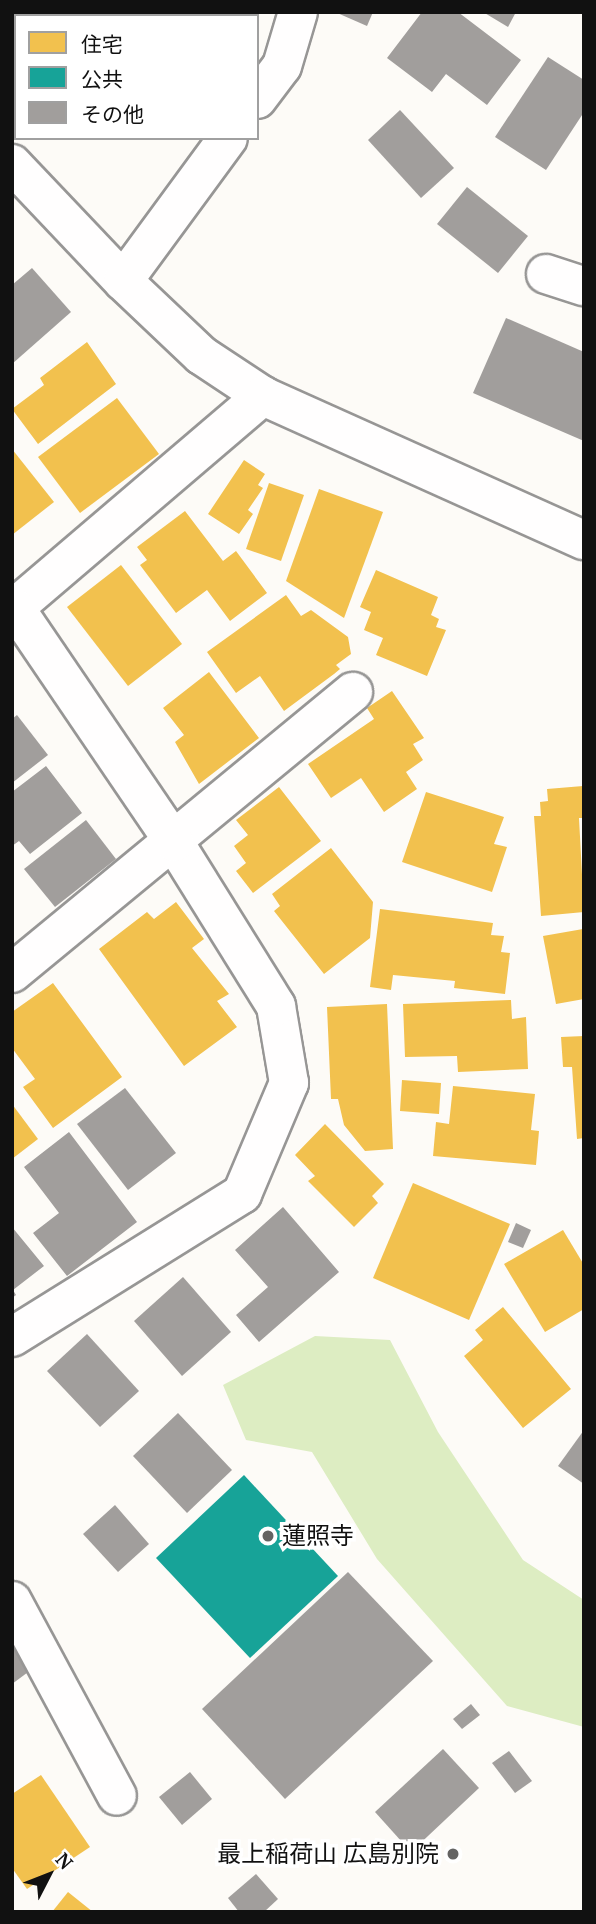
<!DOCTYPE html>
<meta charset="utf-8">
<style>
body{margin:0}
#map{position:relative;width:596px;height:1924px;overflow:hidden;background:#fdfbf7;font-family:"PT Serif","Noto Sans JP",serif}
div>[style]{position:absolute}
.forest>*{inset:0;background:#ddedc2}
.homes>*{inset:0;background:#f2c14e}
.public>*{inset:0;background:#17a398}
.building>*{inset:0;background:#a19e9c}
.roads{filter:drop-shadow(2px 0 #979695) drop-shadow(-2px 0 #979695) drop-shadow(0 2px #979695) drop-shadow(0 -2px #979695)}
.minor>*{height:38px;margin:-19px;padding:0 19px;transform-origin:19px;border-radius:19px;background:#fffefe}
.dots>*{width:19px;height:19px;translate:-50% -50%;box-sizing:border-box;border:4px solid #fff;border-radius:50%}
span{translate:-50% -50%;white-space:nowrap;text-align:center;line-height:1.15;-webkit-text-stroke:7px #fff;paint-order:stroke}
.poi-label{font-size:24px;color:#111}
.left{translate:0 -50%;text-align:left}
.right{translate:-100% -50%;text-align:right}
.frame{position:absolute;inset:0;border:14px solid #111;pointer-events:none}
.legend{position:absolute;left:14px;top:14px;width:245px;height:126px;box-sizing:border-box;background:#fff;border:2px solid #a0a0a0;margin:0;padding:9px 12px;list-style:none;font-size:21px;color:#111}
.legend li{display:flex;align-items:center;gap:14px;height:35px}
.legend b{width:35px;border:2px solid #a0a0a0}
.north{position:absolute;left:14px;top:1840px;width:70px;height:70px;-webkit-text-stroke:5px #fff;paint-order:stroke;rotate:48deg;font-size:19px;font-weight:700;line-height:28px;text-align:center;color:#111}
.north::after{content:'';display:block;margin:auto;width:24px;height:32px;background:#111;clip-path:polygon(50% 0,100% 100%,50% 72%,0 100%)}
</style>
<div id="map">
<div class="forest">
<i style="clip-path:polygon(315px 1336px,390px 1340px,438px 1432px,523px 1560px,584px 1600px,584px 1727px,507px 1706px,377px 1559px,312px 1452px,246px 1440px,223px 1385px)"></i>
</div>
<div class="homes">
<i style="clip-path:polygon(87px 342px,116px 384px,38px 444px,12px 409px,44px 385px,40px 378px)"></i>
<i style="clip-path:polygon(117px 398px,159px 454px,80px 513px,38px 457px)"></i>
<i style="clip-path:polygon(12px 449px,54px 502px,12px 535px)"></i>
<i style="clip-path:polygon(244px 460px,265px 474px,258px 485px,263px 488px,248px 510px,253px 514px,239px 534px,208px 514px)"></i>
<i style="clip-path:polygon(269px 483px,304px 495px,281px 561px,246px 549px)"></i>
<i style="clip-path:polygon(319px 489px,383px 512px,344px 618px,286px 581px)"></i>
<i style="clip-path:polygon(185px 511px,223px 561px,236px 551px,267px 593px,230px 621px,207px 590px,176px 613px,140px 565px,147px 560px,137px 547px)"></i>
<i style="clip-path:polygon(121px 565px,182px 644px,128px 686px,67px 607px)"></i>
<i style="clip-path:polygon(376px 570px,438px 597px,431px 615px,439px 619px,436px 627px,446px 630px,427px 676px,376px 655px,383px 638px,364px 630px,371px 612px,360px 607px)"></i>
<i style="clip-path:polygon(286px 595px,301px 616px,311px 610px,348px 637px,351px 654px,336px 665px,340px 669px,334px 674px,284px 711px,260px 676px,236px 693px,207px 652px)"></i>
<i style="clip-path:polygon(209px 672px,259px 738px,199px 784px,175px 742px,184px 735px,163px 708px)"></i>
<i style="clip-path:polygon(392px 691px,424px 738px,413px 744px,423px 760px,406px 772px,417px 789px,384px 812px,361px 778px,331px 798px,308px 764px,374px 719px,367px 708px)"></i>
<i style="clip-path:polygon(583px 786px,584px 818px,579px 818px,584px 912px,541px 916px,534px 816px,541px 816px,540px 802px,548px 801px,547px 789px)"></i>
<i style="clip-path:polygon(279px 787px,321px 841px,253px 893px,236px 871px,246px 863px,234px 846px,248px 835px,236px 820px)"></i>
<i style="clip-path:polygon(426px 792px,504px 817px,494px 844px,507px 847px,492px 892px,402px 862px)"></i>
<i style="clip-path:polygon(331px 848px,373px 902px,370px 938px,324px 974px,274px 911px,280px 906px,272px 894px)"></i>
<i style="clip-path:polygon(176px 902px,204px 939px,192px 948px,229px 994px,217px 1001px,237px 1027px,184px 1066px,99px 949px,147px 912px,154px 919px)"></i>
<i style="clip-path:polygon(380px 909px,493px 923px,491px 935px,504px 936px,501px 952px,510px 953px,505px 994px,454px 988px,455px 981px,393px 975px,391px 990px,370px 987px)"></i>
<i style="clip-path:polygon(583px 929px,584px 999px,556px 1004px,543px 936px)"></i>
<i style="clip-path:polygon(53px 983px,122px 1077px,53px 1128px,23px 1087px,35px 1079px,12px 1048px,12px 1012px)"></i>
<i style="clip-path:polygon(511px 1000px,512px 1019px,526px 1017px,528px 1069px,458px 1072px,457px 1056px,405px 1057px,403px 1004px)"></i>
<i style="clip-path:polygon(387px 1004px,393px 1149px,365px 1151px,344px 1125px,338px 1099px,331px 1099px,327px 1007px)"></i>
<i style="clip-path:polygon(584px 1036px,584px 1138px,577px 1139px,572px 1067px,563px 1067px,561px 1037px)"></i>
<i style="clip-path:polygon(402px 1080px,441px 1083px,439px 1114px,400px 1111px)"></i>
<i style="clip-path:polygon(453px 1086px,535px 1094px,531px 1130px,539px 1131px,536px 1165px,433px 1156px,436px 1122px,449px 1124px)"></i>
<i style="clip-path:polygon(12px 1104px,38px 1139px,12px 1159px)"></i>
<i style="clip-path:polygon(325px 1124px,384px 1184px,372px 1196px,378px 1203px,354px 1227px,308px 1181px,315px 1176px,295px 1155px)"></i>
<i style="clip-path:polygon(413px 1183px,510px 1224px,469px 1320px,373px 1278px)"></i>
<i style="clip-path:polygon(563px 1230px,584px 1265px,584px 1309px,545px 1332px,504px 1264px)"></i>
<i style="clip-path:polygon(503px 1307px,571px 1389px,523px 1428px,464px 1356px,483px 1340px,475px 1330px)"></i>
<i style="clip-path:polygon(41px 1775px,90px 1847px,27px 1889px,12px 1868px,12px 1794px)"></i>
<i style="clip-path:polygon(68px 1892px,93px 1912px,52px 1912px)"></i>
</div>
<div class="public">
<i style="clip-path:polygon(244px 1475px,338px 1576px,250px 1658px,156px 1558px)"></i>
</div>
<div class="building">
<i style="clip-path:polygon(335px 12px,373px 12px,367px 26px)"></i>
<i style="clip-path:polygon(422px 12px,458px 12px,521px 60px,487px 105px,446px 74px,432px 92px,387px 58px)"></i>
<i style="clip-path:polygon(483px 12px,516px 12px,508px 27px)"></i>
<i style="clip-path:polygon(548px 57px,584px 80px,584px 112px,546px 170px,495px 137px)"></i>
<i style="clip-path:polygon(400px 110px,454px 168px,421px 198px,368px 140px)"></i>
<i style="clip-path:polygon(467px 187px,528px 236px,498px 273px,437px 224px)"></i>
<i style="clip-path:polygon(32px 268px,71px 312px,12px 364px,12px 285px)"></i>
<i style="clip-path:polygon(506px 318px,584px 352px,584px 441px,473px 393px)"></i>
<i style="clip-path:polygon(17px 715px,48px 755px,12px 783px,12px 719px)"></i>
<i style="clip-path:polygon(46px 766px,82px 813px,30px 854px,19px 841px,12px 846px,12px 792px)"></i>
<i style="clip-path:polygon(86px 820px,116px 859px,55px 907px,24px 869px)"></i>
<i style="clip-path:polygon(125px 1088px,176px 1153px,128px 1190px,77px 1124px)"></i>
<i style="clip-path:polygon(69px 1132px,137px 1222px,67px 1276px,33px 1233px,59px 1213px,24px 1167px)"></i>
<i style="clip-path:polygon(283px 1207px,339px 1272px,259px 1342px,236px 1315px,268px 1287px,235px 1250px)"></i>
<i style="clip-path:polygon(516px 1223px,531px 1230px,523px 1248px,508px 1242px)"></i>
<i style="clip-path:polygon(12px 1227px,44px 1266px,13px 1290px,16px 1295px,12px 1298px)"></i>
<i style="clip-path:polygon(183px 1277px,231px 1332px,182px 1376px,134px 1321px)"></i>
<i style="clip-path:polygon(87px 1334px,139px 1391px,100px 1427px,47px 1371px)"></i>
<i style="clip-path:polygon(178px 1413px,232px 1470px,187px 1513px,133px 1456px)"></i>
<i style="clip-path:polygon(584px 1430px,584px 1484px,558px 1466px)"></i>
<i style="clip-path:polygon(115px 1505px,149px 1544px,118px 1572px,83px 1534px)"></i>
<i style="clip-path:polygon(348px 1572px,433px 1661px,285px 1799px,202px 1709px)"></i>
<i style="clip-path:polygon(12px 1629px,39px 1664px,12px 1684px)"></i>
<i style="clip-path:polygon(471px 1704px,480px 1715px,462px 1729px,453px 1719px)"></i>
<i style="clip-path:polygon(443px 1749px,479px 1788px,411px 1852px,375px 1812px)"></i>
<i style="clip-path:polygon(509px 1751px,532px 1781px,515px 1793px,492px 1763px)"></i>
<i style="clip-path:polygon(190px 1772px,212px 1799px,182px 1825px,159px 1797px)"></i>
<i style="clip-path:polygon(256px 1874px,278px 1899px,264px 1912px,239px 1912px,228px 1898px)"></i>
</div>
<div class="roads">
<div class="minor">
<i style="left:257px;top:99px;width:41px;rotate:-52.9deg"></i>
<i style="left:282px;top:66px;width:56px;rotate:-73.5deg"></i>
<i style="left:12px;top:164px;width:161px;rotate:46.5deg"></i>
<i style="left:123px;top:281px;width:108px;rotate:43.5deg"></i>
<i style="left:201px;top:355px;width:74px;rotate:33.5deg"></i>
<i style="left:263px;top:396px;width:352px;rotate:24.2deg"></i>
<i style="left:546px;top:274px;width:40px;rotate:18deg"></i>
<i style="left:123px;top:281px;width:177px;rotate:-53.7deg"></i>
<i style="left:12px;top:610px;width:330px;rotate:-40.5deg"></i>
<i style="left:12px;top:973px;width:442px;rotate:-39.5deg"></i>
<i style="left:12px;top:1337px;width:271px;rotate:-31.9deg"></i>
<i style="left:242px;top:1194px;width:121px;rotate:-67.1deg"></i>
<i style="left:289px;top:1083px;width:78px;rotate:-99.6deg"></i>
<i style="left:276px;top:1006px;width:193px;rotate:-121.9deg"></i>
<i style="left:174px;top:842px;width:283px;rotate:-124.2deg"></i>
<i style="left:12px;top:1601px;width:221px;rotate:61.7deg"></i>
</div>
</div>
<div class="dots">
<i style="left:268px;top:1536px;background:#646362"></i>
<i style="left:453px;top:1854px;background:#646362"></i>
</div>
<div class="poi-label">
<span class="left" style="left:282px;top:1536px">蓮照寺</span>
<span class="right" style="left:439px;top:1854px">最上稲荷山 広島別院</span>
</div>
<div class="frame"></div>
<ul class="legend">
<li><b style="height:19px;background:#f2c14e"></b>住宅</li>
<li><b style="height:19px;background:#17a398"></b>公共</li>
<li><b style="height:19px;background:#a19e9c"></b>その他</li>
</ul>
<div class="north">N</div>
</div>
